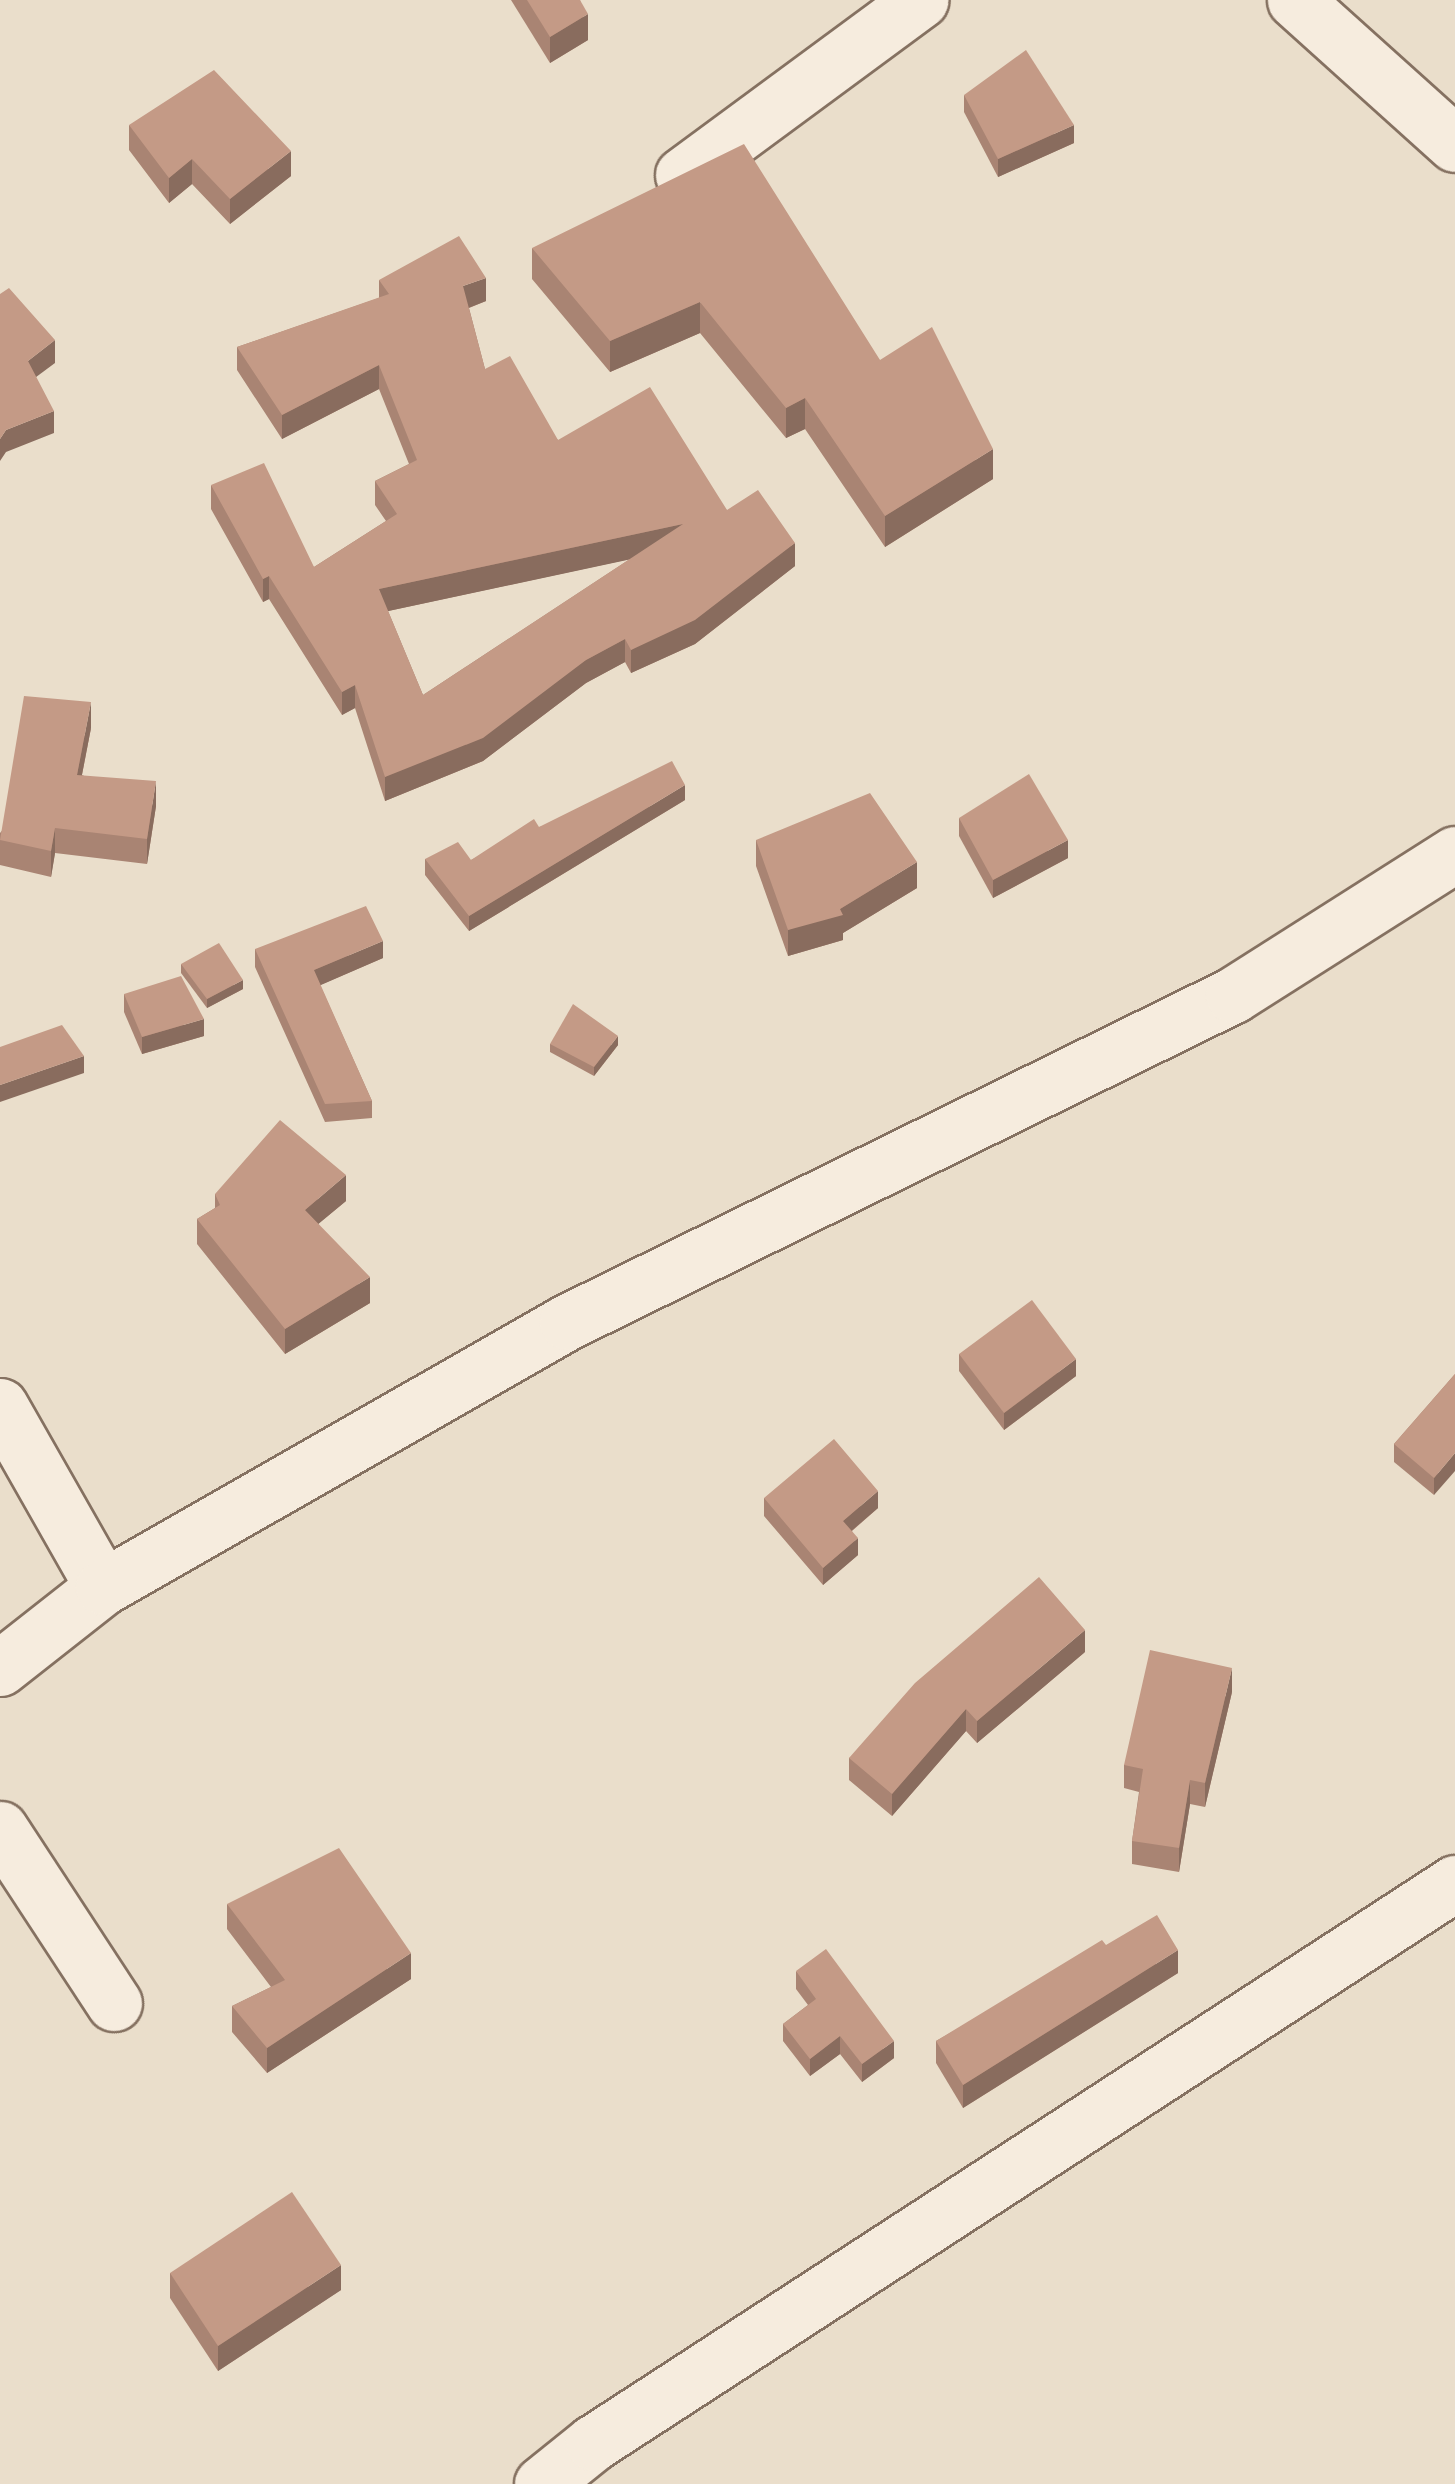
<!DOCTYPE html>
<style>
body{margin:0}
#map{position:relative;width:1455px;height:2484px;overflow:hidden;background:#eadecb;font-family:Lora,serif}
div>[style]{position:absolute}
.roads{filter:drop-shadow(2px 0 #857161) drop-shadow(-2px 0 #857161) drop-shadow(0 2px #857161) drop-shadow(0 -2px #857161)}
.minor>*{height:55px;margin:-27.5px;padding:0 27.5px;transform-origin:27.5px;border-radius:27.5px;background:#f6ecde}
.wall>*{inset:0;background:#a98473}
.shaded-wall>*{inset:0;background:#896c5e}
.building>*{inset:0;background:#c49a86}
span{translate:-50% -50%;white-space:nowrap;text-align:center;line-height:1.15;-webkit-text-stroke:8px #f2e9da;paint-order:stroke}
</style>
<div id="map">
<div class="roads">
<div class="minor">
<i style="left:1295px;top:0;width:215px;rotate:42deg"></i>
<i style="left:683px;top:175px;width:295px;rotate:-36.4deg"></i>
<i style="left:0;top:1406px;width:208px;rotate:60.4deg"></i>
<i style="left:0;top:1668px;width:131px;rotate:-38.2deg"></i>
<i style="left:103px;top:1587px;width:534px;rotate:-29.73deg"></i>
<i style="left:567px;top:1322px;width:742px;rotate:-26.15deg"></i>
<i style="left:1233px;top:995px;width:263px;rotate:-32.4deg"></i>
<i style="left:0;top:1829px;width:208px;rotate:56.8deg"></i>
<i style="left:542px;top:2484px;width:65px;rotate:-38.8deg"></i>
<i style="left:593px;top:2443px;width:1028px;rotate:-33.01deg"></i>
</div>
</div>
<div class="wall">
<i style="clip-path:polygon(511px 0,580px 0,588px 40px,550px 63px)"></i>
<i style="clip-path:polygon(964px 95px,1074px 143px,998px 177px,964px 112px)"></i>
<i style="clip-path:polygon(129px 125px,291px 176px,230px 224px,192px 184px,169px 203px,129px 150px)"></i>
<i style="clip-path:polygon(532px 248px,880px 360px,993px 479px,885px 547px,805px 429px,786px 438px,700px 333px,610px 372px,532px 279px)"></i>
<i style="clip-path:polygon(evenodd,379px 280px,486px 301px,469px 308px,485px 369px,558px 440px,727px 510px,795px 566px,695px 644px,631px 673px,625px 662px,586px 683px,483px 761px,385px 801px,355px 708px,342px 715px,269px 599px,263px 602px,211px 509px,211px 485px,314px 567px,386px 521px,375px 505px,375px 481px,409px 464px,379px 389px,282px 439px,237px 370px,237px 347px,379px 298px,379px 280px,630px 559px,423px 695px,388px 611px,630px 559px)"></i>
<i style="clip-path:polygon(91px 728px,82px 775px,156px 806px,147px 864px,55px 853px,51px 877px,0 865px,0 833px)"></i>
<i style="clip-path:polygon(685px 800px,469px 931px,425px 875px,425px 859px,471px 860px,539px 827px)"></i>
<i style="clip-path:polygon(959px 818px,1068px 858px,993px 898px,959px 836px)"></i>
<i style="clip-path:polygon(756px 840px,917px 888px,843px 933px,843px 940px,788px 956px,756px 866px)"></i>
<i style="clip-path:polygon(255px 949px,383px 958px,320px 985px,372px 1101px,372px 1118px,325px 1122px,255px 967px)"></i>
<i style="clip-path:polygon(181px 964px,243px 989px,207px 1008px,181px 973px)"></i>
<i style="clip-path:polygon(124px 994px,204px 1036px,142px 1054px,124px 1012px)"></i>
<i style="clip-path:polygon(550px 1044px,618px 1045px,594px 1076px,550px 1052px)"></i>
<i style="clip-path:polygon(215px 1194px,346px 1201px,318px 1224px,370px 1303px,285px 1354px,197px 1244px,197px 1219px,215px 1208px)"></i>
<i style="clip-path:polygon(959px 1354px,1076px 1376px,1004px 1430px,959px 1371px)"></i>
<i style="clip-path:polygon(1455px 1374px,1434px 1495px,1394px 1462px,1394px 1444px)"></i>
<i style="clip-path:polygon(764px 1498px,878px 1508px,852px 1531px,858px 1555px,823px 1585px,764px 1516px)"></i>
<i style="clip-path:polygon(1085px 1652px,977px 1743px,966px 1731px,892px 1816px,849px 1780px,849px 1758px)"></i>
<i style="clip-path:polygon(1232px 1692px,1205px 1807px,1190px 1804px,1179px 1872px,1132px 1864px,1132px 1841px,1139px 1792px,1124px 1788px,1124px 1765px)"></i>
<i style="clip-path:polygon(227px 1904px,411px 1979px,267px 2073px,232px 2032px,232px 2006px,271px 1987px,227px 1929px)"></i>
<i style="clip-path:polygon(1106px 1945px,1178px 1973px,963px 2108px,936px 2063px,936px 2041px)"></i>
<i style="clip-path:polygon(796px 1971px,894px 2058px,862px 2082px,840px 2054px,810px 2076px,783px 2041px,783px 2024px,808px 2005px,796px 1989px)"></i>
<i style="clip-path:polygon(170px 2273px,341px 2290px,218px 2371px,170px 2298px)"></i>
</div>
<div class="shaded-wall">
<i style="clip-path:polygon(588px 14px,588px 40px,550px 63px,550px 37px)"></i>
<i style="clip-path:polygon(1074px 125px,1074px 143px,998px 177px,998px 159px)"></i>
<i style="clip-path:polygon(291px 151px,291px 176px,230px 224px,230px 199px)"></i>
<i style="clip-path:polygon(192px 159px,192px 184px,169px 203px,169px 178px)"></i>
<i style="clip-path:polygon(486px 278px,486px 301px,463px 310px,463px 286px)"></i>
<i style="clip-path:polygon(700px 302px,700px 333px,610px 372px,610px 341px)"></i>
<i style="clip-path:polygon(55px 340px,55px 363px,28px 383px,28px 361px)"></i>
<i style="clip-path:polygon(379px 365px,379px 389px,282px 439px,282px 415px)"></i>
<i style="clip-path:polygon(805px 398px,805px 429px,786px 438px,786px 408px)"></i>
<i style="clip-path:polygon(54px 411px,54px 433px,6px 452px,0 461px,0 439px,6px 430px)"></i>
<i style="clip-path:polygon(993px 449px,993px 479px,885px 547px,885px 516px)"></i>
<i style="clip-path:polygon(683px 524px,683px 548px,379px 613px,379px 589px)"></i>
<i style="clip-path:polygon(795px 543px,795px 566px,695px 644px,631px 673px,631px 650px)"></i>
<i style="clip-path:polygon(269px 576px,269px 599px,263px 602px,263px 579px)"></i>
<i style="clip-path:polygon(625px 639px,625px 662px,586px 683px,483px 761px,385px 801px,385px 777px,586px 660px)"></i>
<i style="clip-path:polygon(355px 685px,355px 708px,342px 715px,342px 692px)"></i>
<i style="clip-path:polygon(91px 702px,91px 728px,77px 800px,77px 775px)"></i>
<i style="clip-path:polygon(156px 781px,156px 806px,147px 864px,147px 839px)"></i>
<i style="clip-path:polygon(685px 785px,685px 800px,469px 931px,469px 916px)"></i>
<i style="clip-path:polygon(55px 828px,55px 853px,51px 877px,51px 851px)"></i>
<i style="clip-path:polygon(1068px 840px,1068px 858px,993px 898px,993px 880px)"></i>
<i style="clip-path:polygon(917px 862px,917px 888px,843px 933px,843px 940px,788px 956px,788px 930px,840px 909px)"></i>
<i style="clip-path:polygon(383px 941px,383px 958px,314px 988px,314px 970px)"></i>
<i style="clip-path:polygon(243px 980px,243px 989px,207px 1008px,207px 999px)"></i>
<i style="clip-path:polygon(204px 1019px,204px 1036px,142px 1054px,142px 1037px)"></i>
<i style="clip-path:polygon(618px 1036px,618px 1045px,594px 1076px,594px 1067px)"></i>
<i style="clip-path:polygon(84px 1056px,84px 1073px,0 1102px,0 1085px)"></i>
<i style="clip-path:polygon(346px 1175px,346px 1201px,305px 1235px,305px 1210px)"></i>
<i style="clip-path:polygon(370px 1277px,370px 1303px,285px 1354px,285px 1329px)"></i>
<i style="clip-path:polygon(1076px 1359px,1076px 1376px,1004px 1430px,1004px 1413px)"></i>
<i style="clip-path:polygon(1455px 1453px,1455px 1471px,1434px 1495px,1434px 1478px)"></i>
<i style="clip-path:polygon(878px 1491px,878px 1508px,843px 1538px,843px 1521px)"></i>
<i style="clip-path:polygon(858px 1538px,858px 1555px,823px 1585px,823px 1568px)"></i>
<i style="clip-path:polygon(1085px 1630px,1085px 1652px,977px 1743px,977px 1721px)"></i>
<i style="clip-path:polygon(1232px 1668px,1232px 1692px,1205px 1807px,1205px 1783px)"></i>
<i style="clip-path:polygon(966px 1709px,966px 1731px,892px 1816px,892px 1794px)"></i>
<i style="clip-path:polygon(1190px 1780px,1190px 1804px,1179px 1872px,1179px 1848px)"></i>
<i style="clip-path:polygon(1178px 1950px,1178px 1973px,963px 2108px,963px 2085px)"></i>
<i style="clip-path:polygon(411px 1953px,411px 1979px,267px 2073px,267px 2048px)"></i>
<i style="clip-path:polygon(840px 2036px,840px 2054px,810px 2076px,810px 2059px)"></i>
<i style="clip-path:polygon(894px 2041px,894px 2058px,862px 2082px,862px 2064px)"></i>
<i style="clip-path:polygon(341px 2265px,341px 2290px,218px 2371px,218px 2346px)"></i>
</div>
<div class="building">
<i style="clip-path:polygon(527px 0,580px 0,588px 14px,550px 37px)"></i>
<i style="clip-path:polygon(1026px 50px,1074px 125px,998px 159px,964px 95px)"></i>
<i style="clip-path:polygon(214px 70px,291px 151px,230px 199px,192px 159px,169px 178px,129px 125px)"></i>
<i style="clip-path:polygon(744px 144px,880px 360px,932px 327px,993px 449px,885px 516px,805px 398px,786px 408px,700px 302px,610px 341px,532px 248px)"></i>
<i style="clip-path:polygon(evenodd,459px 236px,486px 278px,463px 286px,485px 369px,510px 356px,558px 440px,650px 387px,727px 510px,758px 490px,795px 543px,695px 620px,631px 650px,625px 639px,586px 660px,483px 738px,385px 777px,355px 685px,342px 692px,269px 576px,263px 579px,211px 485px,264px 463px,314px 567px,397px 514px,375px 481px,417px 460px,379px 365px,282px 415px,237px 347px,389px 294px,379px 280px,459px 236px,683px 524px,423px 695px,379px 589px,683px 524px)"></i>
<i style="clip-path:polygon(9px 288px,55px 340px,28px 361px,54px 411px,6px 430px,0 439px,0 294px)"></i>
<i style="clip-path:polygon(24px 696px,91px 702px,77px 775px,156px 781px,147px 839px,55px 828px,51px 851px,0 840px)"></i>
<i style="clip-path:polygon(672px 761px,685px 785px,469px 916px,425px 859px,458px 842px,471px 860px,534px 819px,539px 827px)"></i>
<i style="clip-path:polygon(1029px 774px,1068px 840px,993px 880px,959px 818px)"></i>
<i style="clip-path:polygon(870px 793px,917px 862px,840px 909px,843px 915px,788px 930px,756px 840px)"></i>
<i style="clip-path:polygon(366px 906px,383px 941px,314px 970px,372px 1101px,325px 1104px,255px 949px)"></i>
<i style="clip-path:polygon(219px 943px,243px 980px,207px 999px,181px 964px)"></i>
<i style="clip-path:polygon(181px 976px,204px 1019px,142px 1037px,124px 994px)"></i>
<i style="clip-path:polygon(573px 1004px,618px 1036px,594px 1067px,550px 1044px)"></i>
<i style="clip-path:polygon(62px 1025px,84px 1056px,0 1085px,0 1047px)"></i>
<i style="clip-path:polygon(280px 1120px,346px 1175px,305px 1210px,370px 1277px,285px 1329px,197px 1219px,220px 1205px,215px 1194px)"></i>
<i style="clip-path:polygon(1032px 1300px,1076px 1359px,1004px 1413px,959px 1354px)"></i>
<i style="clip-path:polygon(1455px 1374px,1455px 1453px,1434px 1478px,1394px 1444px)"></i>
<i style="clip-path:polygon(834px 1439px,878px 1491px,843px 1521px,858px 1538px,823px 1568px,764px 1498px)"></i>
<i style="clip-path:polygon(1039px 1577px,1085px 1630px,977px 1721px,966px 1709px,892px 1794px,849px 1758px,915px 1683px)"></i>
<i style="clip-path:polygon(1150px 1650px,1232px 1668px,1205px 1783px,1190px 1780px,1179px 1848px,1132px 1841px,1143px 1769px,1124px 1765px)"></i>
<i style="clip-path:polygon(339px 1848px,411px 1953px,267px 2048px,232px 2006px,285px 1980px,227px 1904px)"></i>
<i style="clip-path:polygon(1157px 1915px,1178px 1950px,963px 2085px,936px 2041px,1102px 1940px,1106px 1945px)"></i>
<i style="clip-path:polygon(826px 1949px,894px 2041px,862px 2064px,840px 2036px,810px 2059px,783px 2024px,816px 1999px,796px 1971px)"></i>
<i style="clip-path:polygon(292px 2192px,341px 2265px,218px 2346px,170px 2273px)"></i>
</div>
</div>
